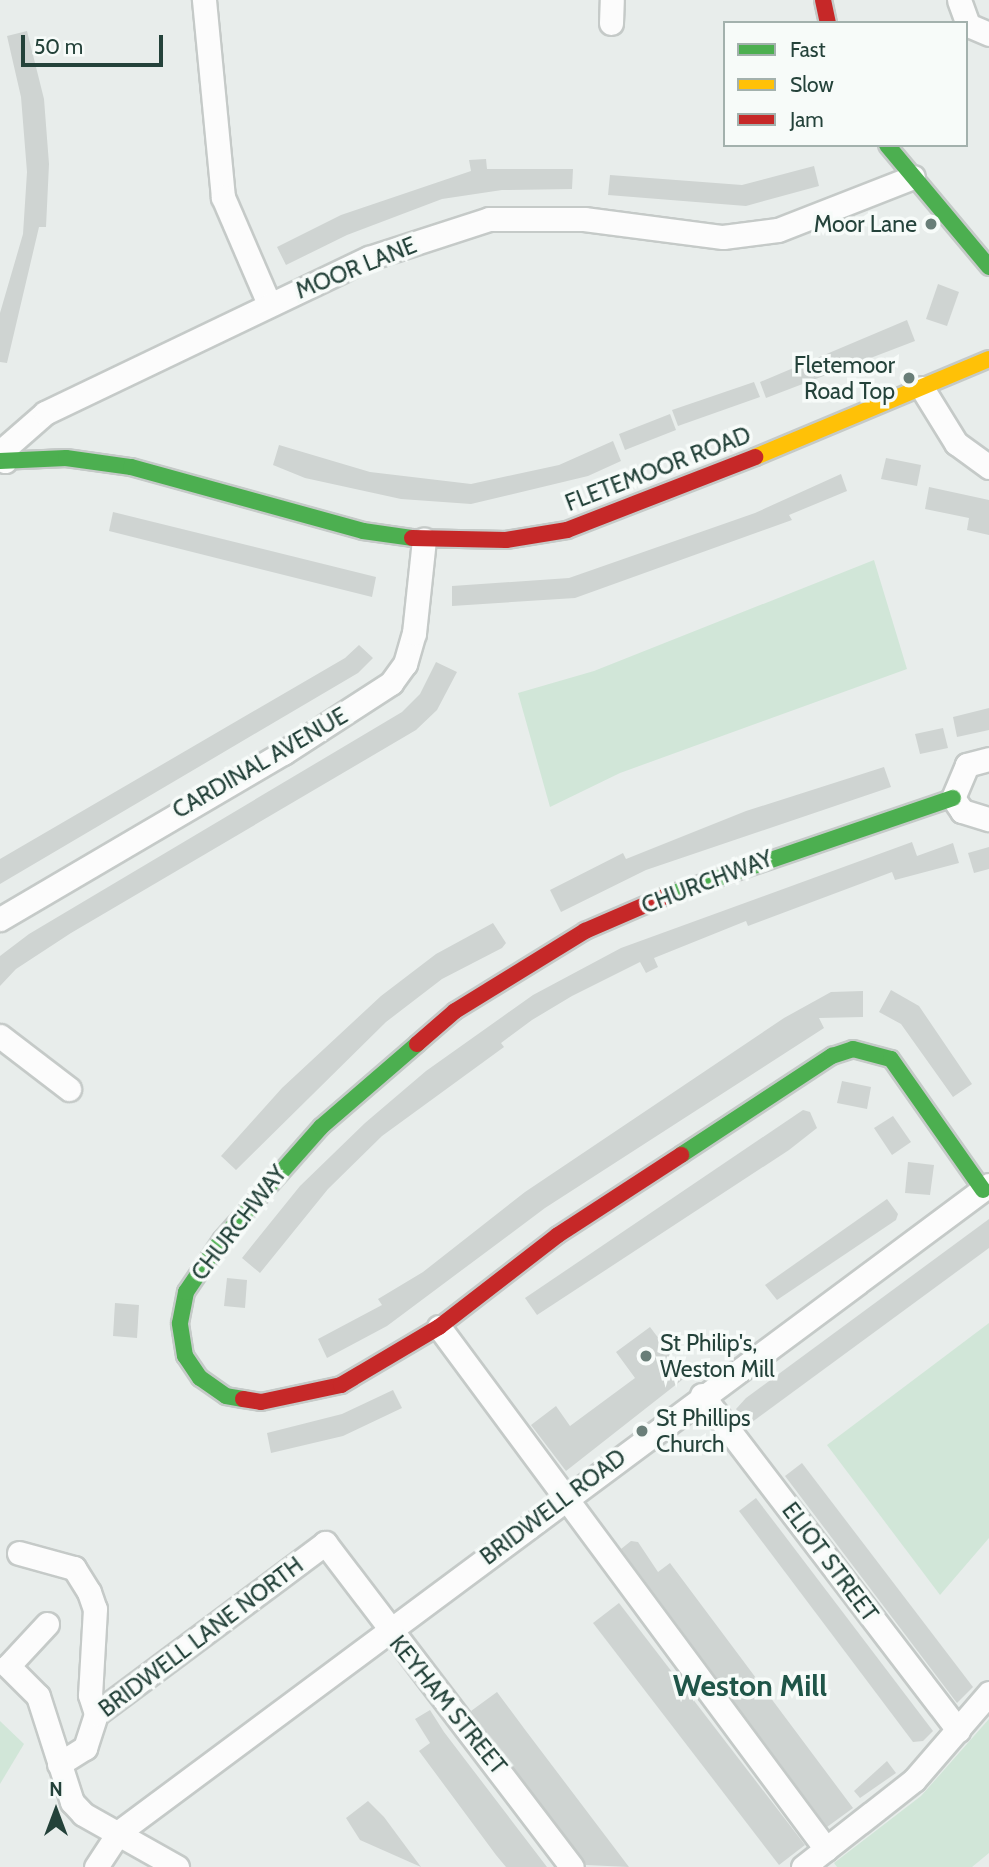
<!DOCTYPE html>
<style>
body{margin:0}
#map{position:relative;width:989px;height:1867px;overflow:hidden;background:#e8edeb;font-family:Cabin,sans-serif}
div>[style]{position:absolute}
.green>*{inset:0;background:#d1e6d8}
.building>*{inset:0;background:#cfd4d2}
.roads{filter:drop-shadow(2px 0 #c5cac8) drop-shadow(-2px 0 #c5cac8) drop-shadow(0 2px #c5cac8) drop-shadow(0 -2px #c5cac8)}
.street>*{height:23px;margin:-11.5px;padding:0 11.5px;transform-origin:11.5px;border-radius:11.5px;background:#fcfcfc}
.fast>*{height:16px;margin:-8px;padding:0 8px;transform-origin:8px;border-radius:8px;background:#4caf50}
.slow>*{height:16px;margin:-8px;padding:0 8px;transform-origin:8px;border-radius:8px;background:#ffc107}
.jam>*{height:16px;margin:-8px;padding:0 8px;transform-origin:8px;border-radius:8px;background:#c62828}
.dots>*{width:19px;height:19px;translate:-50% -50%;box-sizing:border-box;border:4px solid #f7fbf9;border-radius:50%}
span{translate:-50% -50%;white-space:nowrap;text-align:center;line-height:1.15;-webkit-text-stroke:7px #f7fbf9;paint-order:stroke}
.poi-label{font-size:23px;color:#24423a}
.right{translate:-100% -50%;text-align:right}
.left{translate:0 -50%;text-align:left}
.street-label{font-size:23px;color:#24423a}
.district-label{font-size:30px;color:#1f5548;font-weight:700}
.legend{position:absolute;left:723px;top:21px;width:245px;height:126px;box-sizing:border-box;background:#f7fbf9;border:2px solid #a3b1ad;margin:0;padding:9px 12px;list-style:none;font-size:21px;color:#24423a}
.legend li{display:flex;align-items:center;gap:14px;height:35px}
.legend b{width:35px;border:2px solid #a3b1ad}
.north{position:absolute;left:21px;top:1776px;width:70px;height:70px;-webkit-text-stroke:5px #f7fbf9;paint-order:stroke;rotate:0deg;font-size:19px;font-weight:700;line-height:28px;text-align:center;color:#24423a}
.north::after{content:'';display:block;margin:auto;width:24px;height:32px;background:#24423a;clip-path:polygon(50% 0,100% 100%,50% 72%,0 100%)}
.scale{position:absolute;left:21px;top:35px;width:142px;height:32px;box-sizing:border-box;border:4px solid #24423a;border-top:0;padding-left:9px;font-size:21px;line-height:24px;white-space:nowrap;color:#24423a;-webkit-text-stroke:5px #f7fbf9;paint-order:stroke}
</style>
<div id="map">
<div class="green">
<i style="clip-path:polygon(874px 560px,907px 669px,620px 773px,550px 807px,518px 693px,594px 671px)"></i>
<i style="clip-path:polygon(989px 1323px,989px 1538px,940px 1595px,827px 1445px)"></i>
<i style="clip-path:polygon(989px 1719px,989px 1853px,972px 1867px,837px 1867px,834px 1863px,921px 1796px)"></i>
<i style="clip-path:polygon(0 1721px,24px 1744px,0 1784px)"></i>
</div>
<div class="building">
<i style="clip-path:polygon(27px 31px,44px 99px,49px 164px,46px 227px,39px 227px,7px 363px,0 362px,0 313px,23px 234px,27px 172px,21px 97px,7px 36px)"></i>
<i style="clip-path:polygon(486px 159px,487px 169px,573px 169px,572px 189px,502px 190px,442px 199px,347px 235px,286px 265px,277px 247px,341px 215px,471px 171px,469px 160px)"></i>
<i style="clip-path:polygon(814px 166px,819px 186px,746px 206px,608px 195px,610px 175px,742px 185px)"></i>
<i style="clip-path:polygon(938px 284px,959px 292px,947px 326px,926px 319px)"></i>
<i style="clip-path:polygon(907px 320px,915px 341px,766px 398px,760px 382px)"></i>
<i style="clip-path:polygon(754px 382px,760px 397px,678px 426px,672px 410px)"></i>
<i style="clip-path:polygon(670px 414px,676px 430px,625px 450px,619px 434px)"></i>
<i style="clip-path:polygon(613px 441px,621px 461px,588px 476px,471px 504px,401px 499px,305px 478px,273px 465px,279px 445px,370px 472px,471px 484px,559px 465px)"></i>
<i style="clip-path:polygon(886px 458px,921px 465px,917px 486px,881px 479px)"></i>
<i style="clip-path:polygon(841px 474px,847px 491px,789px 515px,792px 520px,575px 598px,452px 606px,452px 586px,569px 578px,755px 513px)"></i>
<i style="clip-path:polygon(929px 487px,989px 500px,989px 535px,967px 530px,969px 518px,925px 509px)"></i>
<i style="clip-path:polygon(113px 512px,376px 577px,372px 597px,109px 531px)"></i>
<i style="clip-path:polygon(359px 645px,373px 658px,358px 673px,0 884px,0 859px,345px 658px)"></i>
<i style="clip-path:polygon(436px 662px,457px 672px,437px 710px,416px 730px,71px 933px,16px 969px,0 986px,0 956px,29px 934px,402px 712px,420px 694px)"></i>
<i style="clip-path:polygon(989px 708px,989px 730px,957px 737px,953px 717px)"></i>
<i style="clip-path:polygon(943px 728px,948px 748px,920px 754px,915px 734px)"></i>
<i style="clip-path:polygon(884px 767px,891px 787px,646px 870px,561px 912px,550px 890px,623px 853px,626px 859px,746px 811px)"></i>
<i style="clip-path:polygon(912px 842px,917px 856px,953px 843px,959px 863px,895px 880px,892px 872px,748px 926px,746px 921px,654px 958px,658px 967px,646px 973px,640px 962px,572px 996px,532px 1020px,501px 1043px,504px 1047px,382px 1136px,328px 1189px,260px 1273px,242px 1258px,300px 1186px,365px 1123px,426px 1071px,533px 995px,621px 948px)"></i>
<i style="clip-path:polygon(989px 847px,989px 869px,974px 873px,968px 853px)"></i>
<i style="clip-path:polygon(493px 923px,506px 943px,502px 948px,442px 979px,386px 1022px,236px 1170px,221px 1156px,282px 1088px,381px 996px,436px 954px)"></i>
<i style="clip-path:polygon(891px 990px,919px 1006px,972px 1084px,953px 1097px,901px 1024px,879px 1012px)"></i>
<i style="clip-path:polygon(863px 991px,863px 1017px,819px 1018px,824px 1028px,545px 1208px,387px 1326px,327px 1358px,318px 1339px,382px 1305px,378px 1299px,423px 1272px,525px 1192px,784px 1018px,831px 992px)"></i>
<i style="clip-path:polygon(842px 1081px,871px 1087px,867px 1109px,837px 1103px)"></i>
<i style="clip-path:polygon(803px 1110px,810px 1112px,817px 1128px,789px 1150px,537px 1315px,525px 1298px)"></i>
<i style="clip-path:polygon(893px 1116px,911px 1142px,892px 1155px,874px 1128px)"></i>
<i style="clip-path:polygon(908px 1162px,934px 1165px,930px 1195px,905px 1193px)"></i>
<i style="clip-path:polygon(887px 1199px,898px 1214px,896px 1220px,777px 1300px,765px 1285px)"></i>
<i style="clip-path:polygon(989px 1219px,989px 1248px,748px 1425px,736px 1409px,746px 1398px)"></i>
<i style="clip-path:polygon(227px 1278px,247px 1280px,245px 1308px,224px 1306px)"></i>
<i style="clip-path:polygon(115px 1303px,139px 1305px,137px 1338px,113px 1336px)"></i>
<i style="clip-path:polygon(650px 1327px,687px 1376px,566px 1471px,531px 1425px,556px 1406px,570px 1426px,635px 1378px,616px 1352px)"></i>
<i style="clip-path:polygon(393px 1390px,402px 1408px,343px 1436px,271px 1453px,267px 1433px,342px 1414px)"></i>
<i style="clip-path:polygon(802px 1463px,973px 1687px,957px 1703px,785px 1476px)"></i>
<i style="clip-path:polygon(756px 1498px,933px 1731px,923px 1741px,913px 1742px,739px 1511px)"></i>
<i style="clip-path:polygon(631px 1541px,638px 1542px,658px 1572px,670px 1563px,853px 1808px,827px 1827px,621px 1549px)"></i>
<i style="clip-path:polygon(619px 1603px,805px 1845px,779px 1865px,593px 1623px)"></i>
<i style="clip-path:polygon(497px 1692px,526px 1731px,629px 1867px,586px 1865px,471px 1711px)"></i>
<i style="clip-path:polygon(430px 1710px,444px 1732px,547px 1867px,506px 1867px,496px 1855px,419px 1751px,430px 1743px,415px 1719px)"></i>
<i style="clip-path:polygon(887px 1761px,896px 1773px,860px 1798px,854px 1791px)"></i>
<i style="clip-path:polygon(368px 1801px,384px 1817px,421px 1867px,360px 1840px,346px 1818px)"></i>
</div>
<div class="roads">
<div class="street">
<i style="left:204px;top:0;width:198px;rotate:84.5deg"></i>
<i style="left:223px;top:197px;width:116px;rotate:66.7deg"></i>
<i style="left:959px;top:0;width:27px;rotate:70deg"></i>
<i style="left:968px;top:25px;width:23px;rotate:23deg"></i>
<i style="left:611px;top:23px;width:23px;rotate:-88deg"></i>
<i style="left:922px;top:388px;width:65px;rotate:58.3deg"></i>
<i style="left:956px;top:443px;width:41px;rotate:36deg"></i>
<i style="left:5px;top:461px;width:13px;rotate:-90deg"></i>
<i style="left:5px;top:448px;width:53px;rotate:-41.2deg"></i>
<i style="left:45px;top:413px;width:359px;rotate:-25.6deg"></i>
<i style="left:369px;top:258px;width:126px;rotate:-18deg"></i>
<i style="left:489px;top:219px;width:95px"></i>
<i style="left:584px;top:219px;width:140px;rotate:7.4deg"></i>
<i style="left:723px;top:237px;width:55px;rotate:-7.3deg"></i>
<i style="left:778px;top:230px;width:145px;rotate:-21.4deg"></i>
<i style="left:989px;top:759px;width:23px;rotate:165deg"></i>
<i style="left:967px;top:765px;width:36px;rotate:113deg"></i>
<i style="left:953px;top:798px;width:16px;rotate:55deg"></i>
<i style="left:962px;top:811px;width:28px;rotate:17deg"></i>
<i style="left:0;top:919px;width:328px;rotate:-30.4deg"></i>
<i style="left:283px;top:753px;width:129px;rotate:-32.9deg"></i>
<i style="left:391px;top:683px;width:24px;rotate:-54deg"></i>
<i style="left:405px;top:664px;width:32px;rotate:-74deg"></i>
<i style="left:414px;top:633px;width:94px;rotate:-83.9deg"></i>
<i style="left:0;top:1036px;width:87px;rotate:37.5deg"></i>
<i style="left:439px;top:1327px;width:650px;rotate:53.45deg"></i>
<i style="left:702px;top:1395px;width:422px;rotate:52.6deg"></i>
<i style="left:19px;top:1553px;width:57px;rotate:15.3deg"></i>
<i style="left:74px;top:1568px;width:28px;rotate:58deg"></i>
<i style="left:89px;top:1592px;width:18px;rotate:71deg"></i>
<i style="left:95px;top:1609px;width:86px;rotate:93.3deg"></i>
<i style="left:90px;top:1695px;width:20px;rotate:72deg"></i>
<i style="left:47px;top:1624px;width:57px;rotate:132.9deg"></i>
<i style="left:8px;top:1666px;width:42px;rotate:45deg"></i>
<i style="left:38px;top:1696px;width:111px;rotate:72.2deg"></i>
<i style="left:72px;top:1802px;width:16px;rotate:47deg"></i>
<i style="left:83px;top:1814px;width:108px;rotate:29.4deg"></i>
<i style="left:59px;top:1764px;width:31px;rotate:-32deg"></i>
<i style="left:85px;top:1748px;width:36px;rotate:-72deg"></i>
<i style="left:96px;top:1714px;width:286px;rotate:-36.7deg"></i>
<i style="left:325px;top:1543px;width:407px;rotate:52.7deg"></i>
<i style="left:96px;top:1867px;width:42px;rotate:-56.7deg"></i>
<i style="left:119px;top:1832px;width:1084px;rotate:-36.64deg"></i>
<i style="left:803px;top:1867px;width:141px;rotate:-38.1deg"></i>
<i style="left:914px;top:1780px;width:115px;rotate:-49.2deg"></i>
</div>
<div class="fast">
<i style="left:887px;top:145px;width:159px;rotate:50.1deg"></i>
<i style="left:0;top:461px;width:66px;rotate:-2.6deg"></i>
<i style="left:66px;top:458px;width:66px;rotate:7.9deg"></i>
<i style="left:131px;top:467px;width:241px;rotate:15.4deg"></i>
<i style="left:363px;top:531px;width:49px;rotate:8.1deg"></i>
<i style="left:668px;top:895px;width:301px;rotate:-18.8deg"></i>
<i style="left:681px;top:1155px;width:181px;rotate:-33.3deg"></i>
<i style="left:832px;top:1056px;width:22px;rotate:-18deg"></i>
<i style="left:853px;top:1049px;width:39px;rotate:15deg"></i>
<i style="left:891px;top:1059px;width:160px;rotate:54.9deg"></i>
<i style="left:243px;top:1399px;width:17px;rotate:-170deg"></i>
<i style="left:226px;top:1396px;width:32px;rotate:-145deg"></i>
<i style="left:200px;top:1378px;width:27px;rotate:-124deg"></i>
<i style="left:185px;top:1356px;width:33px;rotate:-99deg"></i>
<i style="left:180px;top:1323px;width:32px;rotate:-79deg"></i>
<i style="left:186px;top:1292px;width:64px;rotate:-55.8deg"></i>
<i style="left:222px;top:1239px;width:149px;rotate:-48.5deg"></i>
<i style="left:321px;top:1127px;width:127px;rotate:-40.8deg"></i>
</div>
<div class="slow">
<i style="left:755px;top:457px;width:254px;rotate:-22.7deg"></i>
</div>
<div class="jam">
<i style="left:823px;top:0;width:24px;rotate:78deg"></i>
<i style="left:412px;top:538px;width:94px;rotate:1.2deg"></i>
<i style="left:506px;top:540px;width:62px;rotate:-9.3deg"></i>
<i style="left:567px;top:530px;width:202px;rotate:-21.2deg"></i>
<i style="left:417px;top:1044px;width:50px;rotate:-41deg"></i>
<i style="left:455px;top:1011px;width:153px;rotate:-31.6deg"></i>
<i style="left:585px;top:931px;width:90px;rotate:-23.4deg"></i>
<i style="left:243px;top:1399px;width:18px;rotate:9deg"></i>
<i style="left:261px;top:1402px;width:82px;rotate:-12deg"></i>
<i style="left:341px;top:1385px;width:114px;rotate:-30.6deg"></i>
<i style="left:439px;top:1327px;width:150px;rotate:-37.7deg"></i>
<i style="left:558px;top:1235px;width:147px;rotate:-33deg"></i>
</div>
</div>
<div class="dots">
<i style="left:931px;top:224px;background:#697e78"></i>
<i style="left:909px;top:378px;background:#697e78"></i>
<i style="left:646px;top:1356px;background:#697e78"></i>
<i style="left:642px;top:1431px;background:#697e78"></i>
</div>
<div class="poi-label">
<span class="right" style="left:917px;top:224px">Moor Lane</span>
<span class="right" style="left:895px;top:378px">Fletemoor<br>Road Top</span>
<span class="left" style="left:660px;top:1356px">St Philip's,<br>Weston Mill</span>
<span class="left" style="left:656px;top:1431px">St Phillips<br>Church</span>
</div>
<div class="street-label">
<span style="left:356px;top:268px;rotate:-22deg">MOOR LANE</span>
<span style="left:658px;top:469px;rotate:-21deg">FLETEMOOR ROAD</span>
<span style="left:260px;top:763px;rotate:-30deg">CARDINAL AVENUE</span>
<span style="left:707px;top:882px;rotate:-21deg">CHURCHWAY</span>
<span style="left:239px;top:1223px;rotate:-52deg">CHURCHWAY</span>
<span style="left:553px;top:1507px;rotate:-37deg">BRIDWELL ROAD</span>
<span style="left:830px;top:1562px;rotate:53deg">ELIOT STREET</span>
<span style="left:201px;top:1637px;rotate:-37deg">BRIDWELL LANE NORTH</span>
<span style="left:448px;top:1705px;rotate:51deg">KEYHAM STREET</span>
</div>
<div class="district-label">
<span style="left:750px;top:1686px">Weston Mill</span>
</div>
<ul class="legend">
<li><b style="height:9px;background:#4caf50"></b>Fast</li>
<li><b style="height:9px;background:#ffc107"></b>Slow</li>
<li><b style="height:9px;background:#c62828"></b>Jam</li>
</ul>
<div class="north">N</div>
<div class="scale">50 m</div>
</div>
